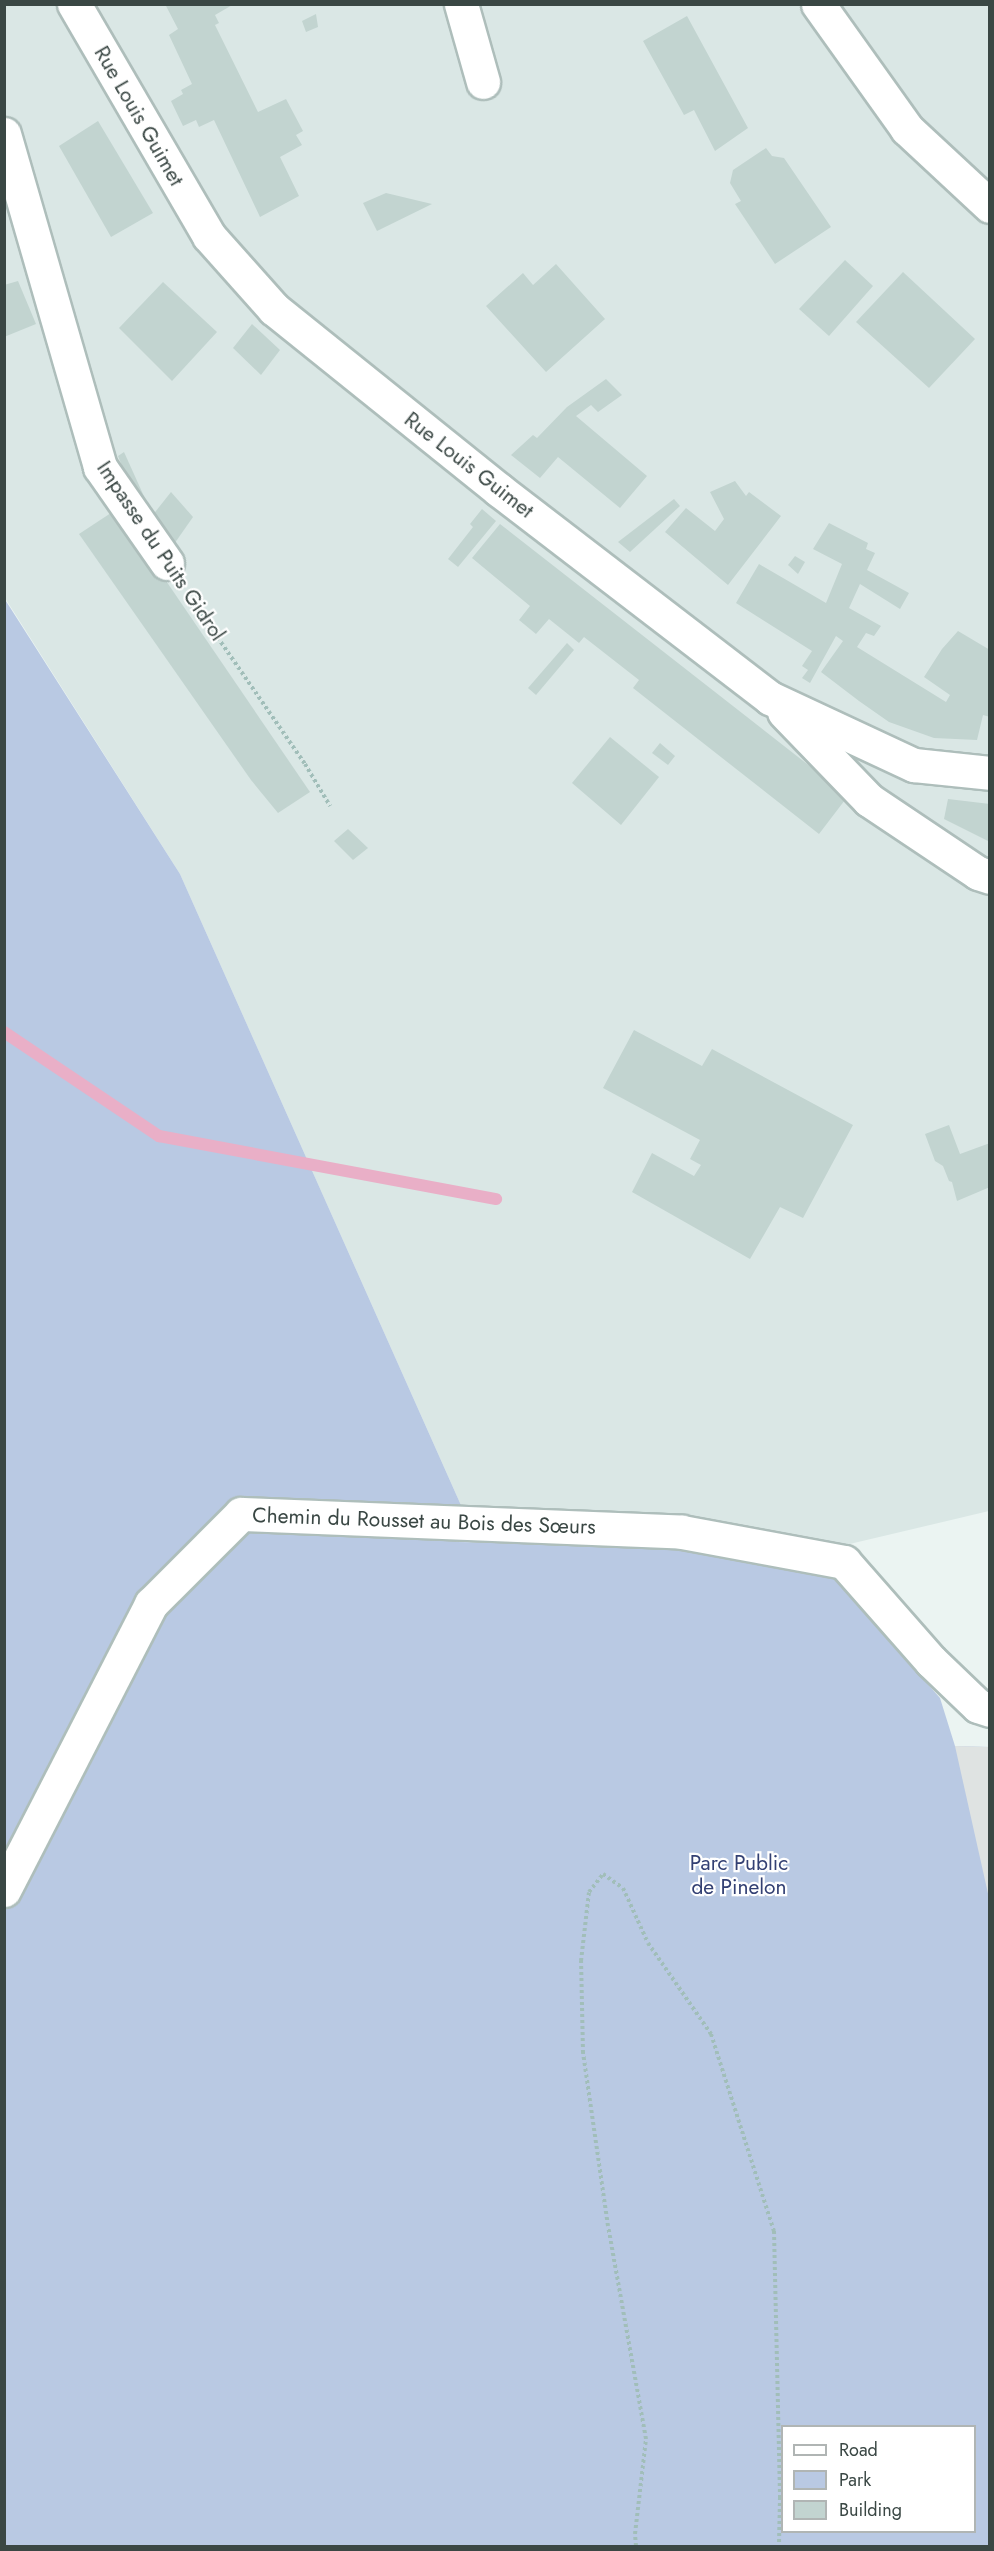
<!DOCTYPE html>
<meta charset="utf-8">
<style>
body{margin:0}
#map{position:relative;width:994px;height:2551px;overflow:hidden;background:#ebf4f2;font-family:Jost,sans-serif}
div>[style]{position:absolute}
.residential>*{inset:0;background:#dae7e5}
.green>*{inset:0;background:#b9c9e3}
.parking>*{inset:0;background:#dfe3e2}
.stream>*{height:12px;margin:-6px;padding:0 6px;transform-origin:6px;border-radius:6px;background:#e9afc7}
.building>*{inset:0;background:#c2d4d0}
.path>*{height:4px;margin-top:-2px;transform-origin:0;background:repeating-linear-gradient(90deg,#a1beb9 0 3px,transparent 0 6px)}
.roads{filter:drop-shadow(2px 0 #aebebb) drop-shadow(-2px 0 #aebebb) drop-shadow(0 2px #aebebb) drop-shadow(0 -2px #aebebb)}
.minor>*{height:33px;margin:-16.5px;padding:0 16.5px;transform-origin:16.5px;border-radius:16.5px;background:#fff}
span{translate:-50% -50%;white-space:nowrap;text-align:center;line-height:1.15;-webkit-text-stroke:4.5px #fff;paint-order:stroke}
.street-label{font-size:21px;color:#3a4744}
.park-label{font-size:21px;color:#334073}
.frame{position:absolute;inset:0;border:6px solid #3a4744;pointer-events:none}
.legend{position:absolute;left:781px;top:2425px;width:195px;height:108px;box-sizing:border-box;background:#fff;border:2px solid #b0b5b4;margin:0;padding:8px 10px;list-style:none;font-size:18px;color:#3a4744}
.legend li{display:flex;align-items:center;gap:12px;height:30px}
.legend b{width:30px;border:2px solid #b0b5b4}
</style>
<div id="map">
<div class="residential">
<i style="clip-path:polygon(5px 5px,989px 5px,989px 1511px,694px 1581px,464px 1512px,180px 874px,5px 598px)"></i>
</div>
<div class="green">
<i style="clip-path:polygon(evenodd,4px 598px,180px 874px,464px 1512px,456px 1542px,680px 1545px,833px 1576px,940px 1698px,955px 1746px,989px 1747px,989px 2546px,5px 2546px,4px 598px,782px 2426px,974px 2426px,974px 2532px,782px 2532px,782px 2426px)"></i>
</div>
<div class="parking">
<i style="clip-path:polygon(955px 1746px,989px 1747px,989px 1898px)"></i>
</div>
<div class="stream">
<i style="left:4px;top:1032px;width:187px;rotate:33.9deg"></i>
<i style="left:159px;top:1136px;width:343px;rotate:10.6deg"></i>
</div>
<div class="building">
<i style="clip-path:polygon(165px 4px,234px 4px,215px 15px,219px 23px,215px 25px,258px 112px,286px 99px,303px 131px,296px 135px,302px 145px,280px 157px,299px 196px,260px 217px,214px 120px,199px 127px,196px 120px,183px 126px,171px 101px,183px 94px,181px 90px,192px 84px,169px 35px,178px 29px)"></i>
<i style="clip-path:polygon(316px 14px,318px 27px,306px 32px,302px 21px)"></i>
<i style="clip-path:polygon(687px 16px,748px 128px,715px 151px,694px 110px,684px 115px,643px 41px)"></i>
<i style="clip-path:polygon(98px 121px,153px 213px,111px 237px,59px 146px)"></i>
<i style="clip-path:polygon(766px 148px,772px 156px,784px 158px,831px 227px,775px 264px,735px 204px,741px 201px,730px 183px,733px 170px)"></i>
<i style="clip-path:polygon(386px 193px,432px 204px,377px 231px,363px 203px)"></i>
<i style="clip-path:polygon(845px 260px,873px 286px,829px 336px,799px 309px)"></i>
<i style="clip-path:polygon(556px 264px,605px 319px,546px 372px,486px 306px,523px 273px,533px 285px)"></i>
<i style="clip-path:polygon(903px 272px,975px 339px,929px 388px,856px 322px)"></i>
<i style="clip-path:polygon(18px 281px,36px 324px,4px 337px,4px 285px)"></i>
<i style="clip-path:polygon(163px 282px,217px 332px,172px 381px,119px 328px)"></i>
<i style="clip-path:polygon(252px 324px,280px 350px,261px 375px,233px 348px)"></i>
<i style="clip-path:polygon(606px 379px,622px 395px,598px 412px,591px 405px,576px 416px,647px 476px,620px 508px,558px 457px,540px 478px,511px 455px,533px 435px,537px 438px,567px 407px)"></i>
<i style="clip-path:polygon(124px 452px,147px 503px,144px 506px,129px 484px,118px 456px)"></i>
<i style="clip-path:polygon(735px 481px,746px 496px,749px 492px,781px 516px,728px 585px,665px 532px,686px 508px,715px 531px,724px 519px,710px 492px)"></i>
<i style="clip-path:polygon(171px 492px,193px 517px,172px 547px,152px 516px)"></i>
<i style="clip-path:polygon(674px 499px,680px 506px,630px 552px,618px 542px)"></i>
<i style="clip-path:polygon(117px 509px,310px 792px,278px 813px,251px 780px,79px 534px)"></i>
<i style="clip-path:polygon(482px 509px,496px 521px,458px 567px,448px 559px,473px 527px,470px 524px)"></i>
<i style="clip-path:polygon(829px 523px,868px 543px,866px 549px,875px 553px,867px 570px,909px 593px,900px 609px,860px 584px,849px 608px,881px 626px,874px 636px,866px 633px,857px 647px,946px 702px,950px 695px,924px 677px,942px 649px,958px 631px,990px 650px,990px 717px,983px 715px,977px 740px,934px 738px,889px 722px,859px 701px,821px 672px,843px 641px,836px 636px,810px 683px,802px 678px,808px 670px,802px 666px,812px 651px,736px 603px,759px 564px,826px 603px,842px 564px,813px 549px)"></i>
<i style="clip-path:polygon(500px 524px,848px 796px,819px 834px,633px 688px,639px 680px,584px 637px,579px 643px,549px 619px,536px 634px,519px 620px,530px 606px,472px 558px)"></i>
<i style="clip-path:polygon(795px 556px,805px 562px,798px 574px,788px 565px)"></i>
<i style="clip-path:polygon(567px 643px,574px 650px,536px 695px,528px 688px)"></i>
<i style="clip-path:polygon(610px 737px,659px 777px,621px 825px,572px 783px)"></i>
<i style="clip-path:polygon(660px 743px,675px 756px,668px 765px,652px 753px)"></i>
<i style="clip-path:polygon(948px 799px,990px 804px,990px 842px,944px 819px)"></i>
<i style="clip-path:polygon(348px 829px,368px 848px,353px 860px,334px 841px)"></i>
<i style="clip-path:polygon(634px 1030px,702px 1066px,712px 1049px,853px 1125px,803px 1218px,780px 1207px,750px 1259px,632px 1192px,652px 1153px,694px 1176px,701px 1165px,690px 1159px,700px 1140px,603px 1088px)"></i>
<i style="clip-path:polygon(949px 1125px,960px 1154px,990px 1143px,990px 1187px,957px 1201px,952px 1182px,949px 1181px,943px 1166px,935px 1161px,925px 1134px)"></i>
</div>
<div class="path">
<i style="left:187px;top:593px;width:208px;rotate:55.4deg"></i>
<i style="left:305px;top:764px;width:49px;rotate:59.2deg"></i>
<i style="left:636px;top:2546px;width:12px;rotate:-95deg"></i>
<i style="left:635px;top:2534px;width:96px;rotate:-83.4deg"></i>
<i style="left:646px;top:2439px;width:216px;rotate:-100.1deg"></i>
<i style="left:608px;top:2226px;width:175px;rotate:-98.2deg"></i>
<i style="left:583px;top:2053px;width:92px;rotate:-91.2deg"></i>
<i style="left:581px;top:1961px;width:69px;rotate:-83.4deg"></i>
<i style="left:589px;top:1892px;width:23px;rotate:-52deg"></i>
<i style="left:603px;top:1874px;width:24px;rotate:35deg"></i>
<i style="left:623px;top:1888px;width:60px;rotate:65.6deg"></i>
<i style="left:648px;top:1943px;width:111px;rotate:55.3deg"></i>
<i style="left:711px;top:2034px;width:207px;rotate:72.3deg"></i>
<i style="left:774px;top:2231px;width:266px;rotate:88.7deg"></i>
<i style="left:780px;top:2497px;width:49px;rotate:91.2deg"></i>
</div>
<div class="roads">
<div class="minor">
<i style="left:74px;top:4px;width:268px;rotate:59.8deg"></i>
<i style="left:209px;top:236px;width:98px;rotate:48.3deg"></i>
<i style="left:274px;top:309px;width:289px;rotate:38.8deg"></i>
<i style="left:499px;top:490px;width:342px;rotate:37.5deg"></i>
<i style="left:770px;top:698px;width:159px;rotate:25deg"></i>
<i style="left:914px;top:765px;width:76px;rotate:6deg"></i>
<i style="left:461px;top:4px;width:81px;rotate:74.2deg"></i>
<i style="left:818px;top:4px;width:153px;rotate:54.5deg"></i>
<i style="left:907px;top:129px;width:113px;rotate:42.9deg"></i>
<i style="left:4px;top:134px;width:347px;rotate:73.9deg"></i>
<i style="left:100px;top:467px;width:117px;rotate:55.1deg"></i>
<i style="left:784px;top:712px;width:122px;rotate:46deg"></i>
<i style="left:869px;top:800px;width:131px;rotate:33.8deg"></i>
<i style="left:978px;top:873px;width:13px;rotate:18deg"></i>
<i style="left:4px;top:1890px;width:322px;rotate:-62.8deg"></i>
<i style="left:151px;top:1604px;width:127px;rotate:-45deg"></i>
<i style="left:241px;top:1514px;width:441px;rotate:2.3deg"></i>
<i style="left:682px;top:1532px;width:165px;rotate:10.5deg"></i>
<i style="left:844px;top:1562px;width:132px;rotate:48.7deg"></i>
<i style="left:931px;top:1661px;width:65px;rotate:43.8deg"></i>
<i style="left:978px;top:1706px;width:13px;rotate:18deg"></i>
</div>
</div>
<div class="street-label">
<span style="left:139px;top:116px;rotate:60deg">Rue Louis Guimet</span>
<span style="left:469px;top:465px;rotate:38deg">Rue Louis Guimet</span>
<span style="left:161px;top:551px;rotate:56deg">Impasse du Puits Gidrol</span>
<span style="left:424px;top:1521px;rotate:2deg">Chemin du Rousset au Bois des Sœurs</span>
</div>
<div class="park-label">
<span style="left:739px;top:1875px">Parc Public<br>de Pinelon</span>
</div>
<div class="frame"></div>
<ul class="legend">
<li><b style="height:8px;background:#fff"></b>Road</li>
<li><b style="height:16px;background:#b9c9e3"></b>Park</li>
<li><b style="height:16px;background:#c2d4d0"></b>Building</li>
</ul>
</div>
